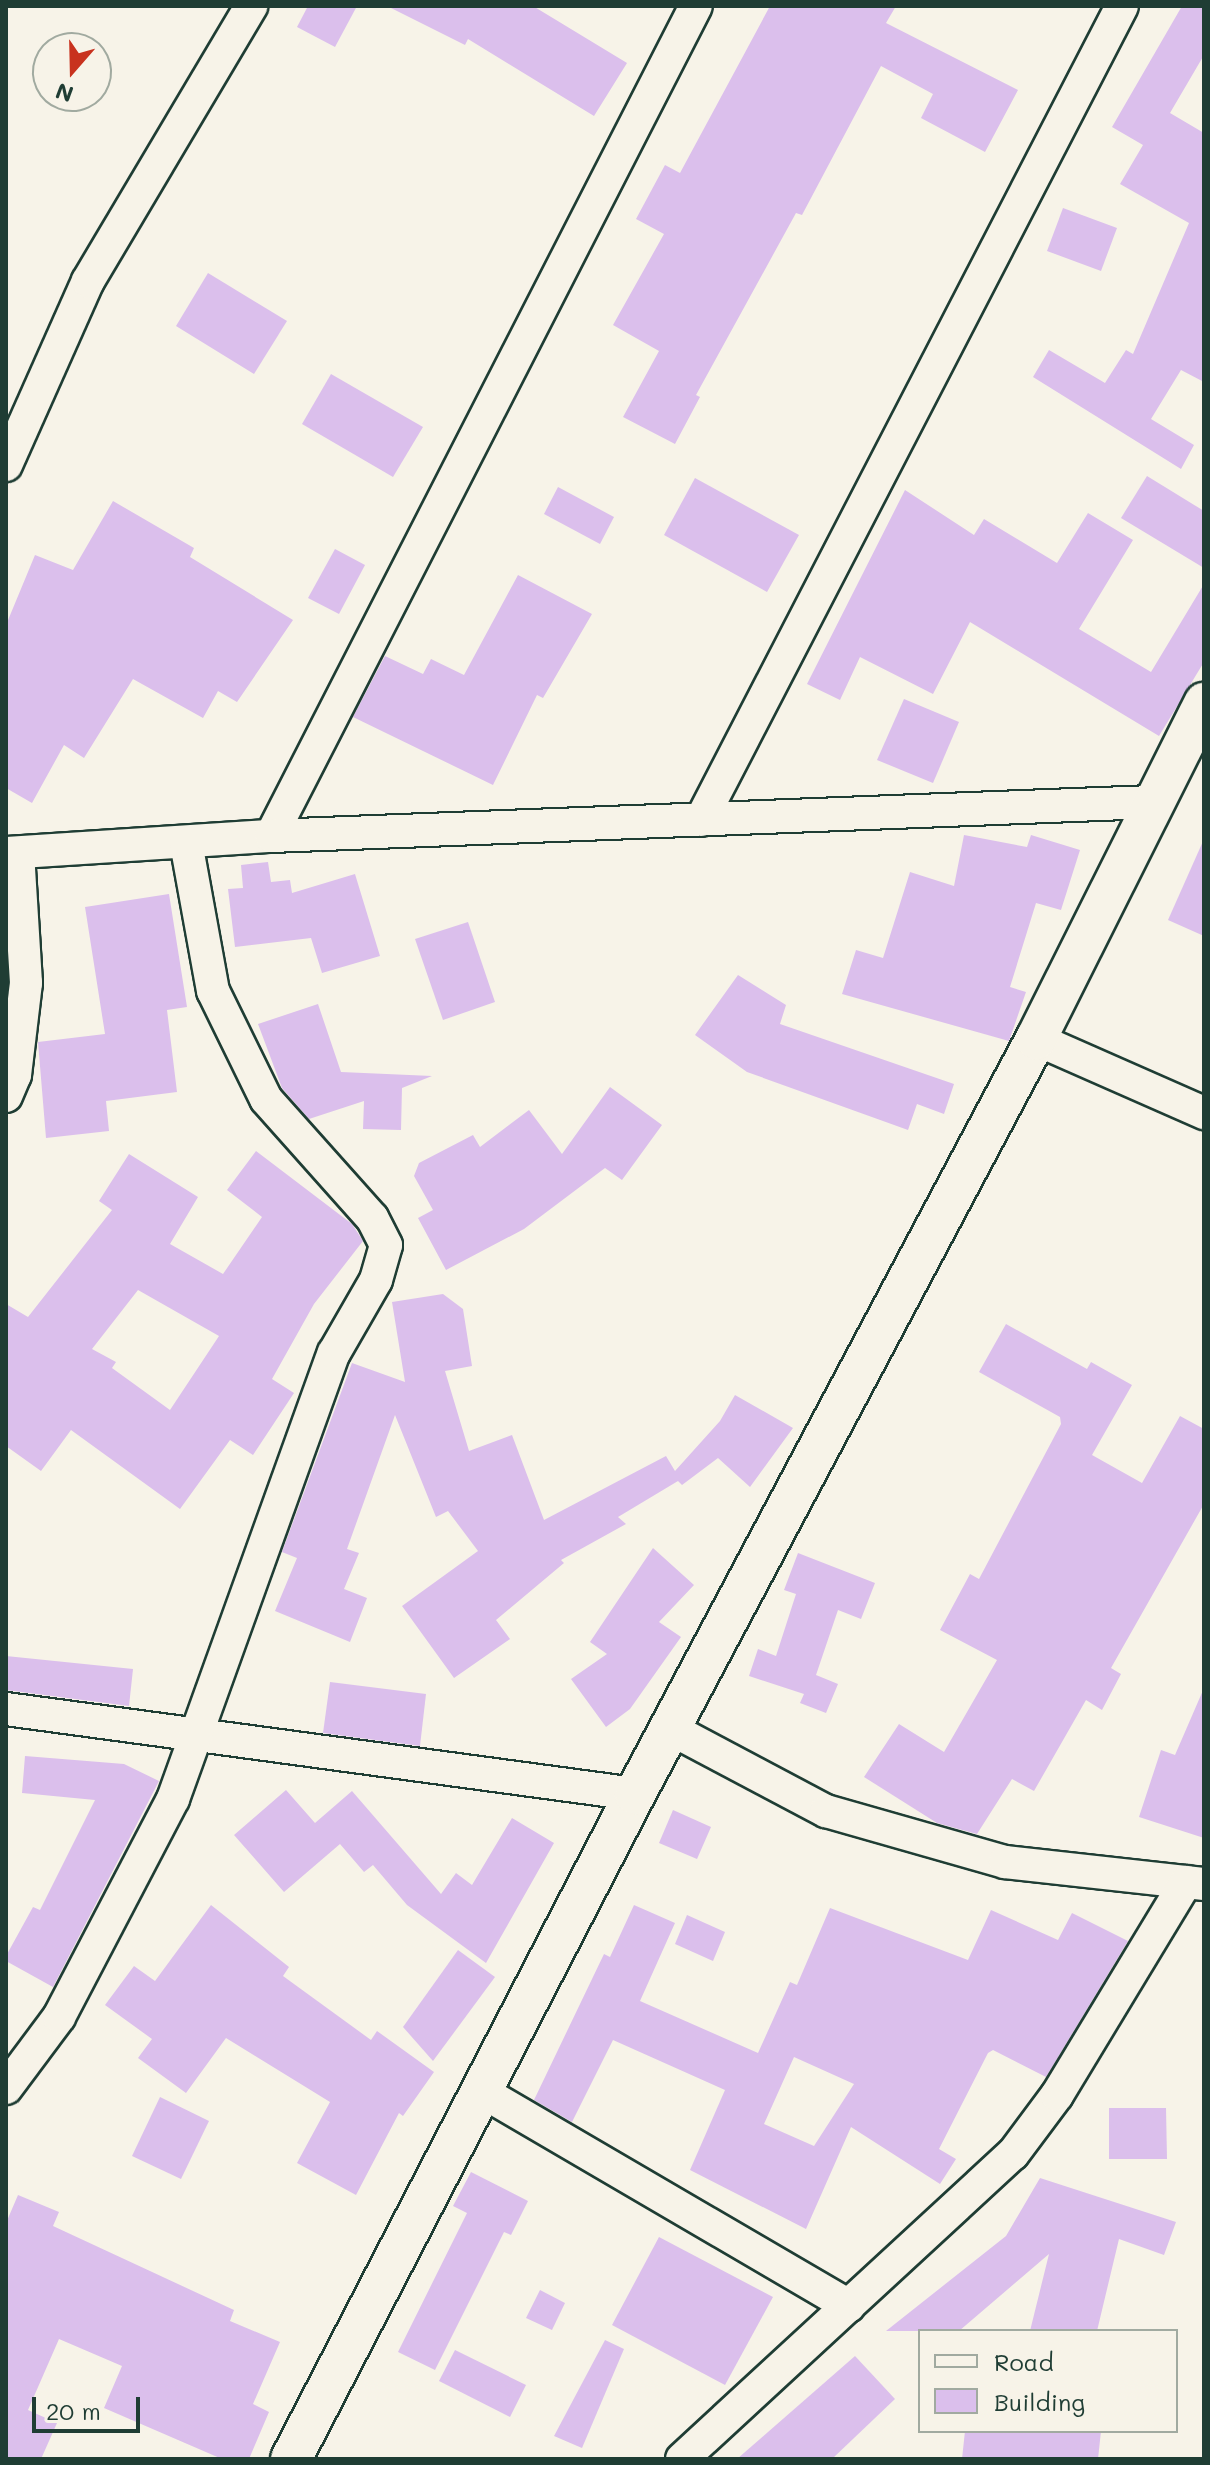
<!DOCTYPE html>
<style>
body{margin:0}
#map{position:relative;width:1210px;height:2465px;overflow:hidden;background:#f7f3e8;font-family:Mali,sans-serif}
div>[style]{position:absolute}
.building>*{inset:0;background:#dbbfec}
.roads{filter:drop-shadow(2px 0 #1f3d34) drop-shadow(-2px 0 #1f3d34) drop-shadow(0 2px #1f3d34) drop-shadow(0 -2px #1f3d34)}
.minor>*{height:32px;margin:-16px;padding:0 16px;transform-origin:16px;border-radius:16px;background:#f7f3e8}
.tertiary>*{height:40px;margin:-20px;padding:0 20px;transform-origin:20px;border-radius:20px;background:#f7f3e8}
span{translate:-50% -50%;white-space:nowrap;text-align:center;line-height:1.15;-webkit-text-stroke:6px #f7f3e8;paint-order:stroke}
.frame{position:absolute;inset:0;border:8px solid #1f3d34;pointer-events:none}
.legend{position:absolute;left:918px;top:2329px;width:260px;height:104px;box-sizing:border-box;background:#f7f3e8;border:2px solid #a1aaa0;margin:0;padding:10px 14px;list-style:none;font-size:24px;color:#1f3d34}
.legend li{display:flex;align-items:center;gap:16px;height:40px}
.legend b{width:40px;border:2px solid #a1aaa0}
.north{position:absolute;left:32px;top:32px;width:80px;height:80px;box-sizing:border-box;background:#f7f3e8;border:2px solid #a1aaa0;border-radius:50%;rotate:200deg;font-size:22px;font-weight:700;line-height:32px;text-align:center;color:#1f3d34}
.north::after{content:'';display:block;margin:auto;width:28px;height:36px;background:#c8321e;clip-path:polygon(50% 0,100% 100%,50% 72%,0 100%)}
.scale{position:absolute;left:32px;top:2397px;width:108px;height:36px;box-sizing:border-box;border:4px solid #1f3d34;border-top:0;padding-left:10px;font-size:24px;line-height:28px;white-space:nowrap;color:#1f3d34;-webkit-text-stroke:6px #f7f3e8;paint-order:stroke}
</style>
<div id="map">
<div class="building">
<i style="clip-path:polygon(308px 6px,357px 6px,335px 47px,297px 27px)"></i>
<i style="clip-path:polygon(387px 6px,533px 6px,627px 63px,594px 116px,468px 39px,465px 45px)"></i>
<i style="clip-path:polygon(770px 6px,896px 6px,886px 23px,1018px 90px,985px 152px,921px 118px,933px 94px,881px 66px,802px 215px,796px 213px,696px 395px,700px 397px,675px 444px,623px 417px,659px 351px,613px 325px,664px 234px,636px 219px,665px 165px,680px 173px)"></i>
<i style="clip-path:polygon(1182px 6px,1204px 6px,1204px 55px,1170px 113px,1204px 133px,1204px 382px,1181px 370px,1151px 419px,1194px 445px,1181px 469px,1033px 377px,1049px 350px,1105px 383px,1126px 350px,1133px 354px,1189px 223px,1120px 184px,1143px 145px,1112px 127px)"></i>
<i style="clip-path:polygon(1063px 208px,1117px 228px,1101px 271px,1047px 251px)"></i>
<i style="clip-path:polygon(208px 273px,287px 321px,254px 374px,176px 326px)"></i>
<i style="clip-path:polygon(331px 374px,423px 427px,393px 477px,302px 424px)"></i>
<i style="clip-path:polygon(1147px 476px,1204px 511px,1204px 568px,1121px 518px)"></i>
<i style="clip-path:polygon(695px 478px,799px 535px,767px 592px,664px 535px)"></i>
<i style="clip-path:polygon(558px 487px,614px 517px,600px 544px,544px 514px)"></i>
<i style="clip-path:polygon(905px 490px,974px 535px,984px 519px,1057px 563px,1088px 513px,1133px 540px,1079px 629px,1151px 672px,1204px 584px,1204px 662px,1159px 736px,970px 622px,933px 694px,860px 657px,840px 700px,807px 684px)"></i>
<i style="clip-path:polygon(113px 501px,194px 548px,190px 557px,293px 620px,237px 702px,218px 691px,203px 718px,133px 679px,84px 758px,64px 745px,32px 803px,6px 788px,6px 625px,35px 555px,73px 570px)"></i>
<i style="clip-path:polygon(335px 549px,365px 565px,339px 614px,308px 598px)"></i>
<i style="clip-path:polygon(518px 575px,592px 614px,543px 698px,537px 695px,493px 785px,353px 717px,385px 656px,423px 674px,431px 659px,464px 675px)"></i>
<i style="clip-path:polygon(904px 699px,959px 722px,933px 783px,877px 760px)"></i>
<i style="clip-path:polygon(964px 835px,1027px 847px,1031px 835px,1080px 850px,1061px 910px,1036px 903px,1010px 987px,1026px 992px,1009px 1041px,842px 994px,856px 950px,883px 958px,910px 872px,954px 886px)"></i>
<i style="clip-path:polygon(1204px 839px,1204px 936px,1168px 920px)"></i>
<i style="clip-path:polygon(268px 862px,271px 882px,290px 880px,292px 893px,355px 874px,380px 956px,322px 973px,311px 938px,235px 947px,228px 889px,243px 888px,241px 865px)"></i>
<i style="clip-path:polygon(169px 894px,187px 1007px,167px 1010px,177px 1092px,106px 1101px,109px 1131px,46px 1138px,38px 1042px,105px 1034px,85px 907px)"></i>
<i style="clip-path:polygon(468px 922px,495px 1002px,443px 1020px,415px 939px)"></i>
<i style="clip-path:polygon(738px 975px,786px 1005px,780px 1024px,954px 1084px,944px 1114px,917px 1104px,908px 1130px,747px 1072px,695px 1035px)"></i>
<i style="clip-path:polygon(318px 1004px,341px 1072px,432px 1076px,402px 1088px,401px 1130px,363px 1129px,364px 1101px,309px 1119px,282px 1088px,258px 1024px)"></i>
<i style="clip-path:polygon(610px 1087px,662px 1125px,622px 1180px,605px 1168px,524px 1229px,446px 1270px,418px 1218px,433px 1210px,414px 1176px,419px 1163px,473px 1135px,480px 1147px,529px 1110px,562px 1154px)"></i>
<i style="clip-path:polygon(evenodd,256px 1151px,352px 1224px,363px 1241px,314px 1304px,272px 1379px,294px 1393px,253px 1455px,230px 1440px,180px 1509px,71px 1430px,41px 1471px,6px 1446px,6px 1304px,28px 1317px,112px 1210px,99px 1201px,129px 1154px,198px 1197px,170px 1244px,223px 1274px,262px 1217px,227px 1190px,256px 1151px,138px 1290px,219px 1336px,170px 1410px,112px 1368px,116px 1362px,92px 1349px,138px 1290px)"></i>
<i style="clip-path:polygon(443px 1294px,463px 1309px,472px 1366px,445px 1371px,469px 1451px,512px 1435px,544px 1520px,666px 1456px,675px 1471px,720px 1421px,735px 1395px,793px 1428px,750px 1487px,718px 1458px,682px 1485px,678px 1481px,618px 1517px,626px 1524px,561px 1560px,564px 1563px,496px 1620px,510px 1639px,454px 1678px,402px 1606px,478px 1551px,448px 1511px,436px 1517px,395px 1415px,347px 1549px,359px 1553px,344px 1589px,367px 1598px,350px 1642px,275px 1611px,297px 1558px,282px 1552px,352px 1363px,405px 1382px,392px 1302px)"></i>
<i style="clip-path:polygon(1006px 1324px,1087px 1369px,1091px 1362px,1132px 1385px,1092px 1455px,1142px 1483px,1180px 1416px,1204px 1429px,1204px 1504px,1111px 1668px,1121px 1674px,1102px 1710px,1086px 1700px,1034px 1791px,1012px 1779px,977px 1834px,937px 1823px,864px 1777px,899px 1724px,944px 1752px,997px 1660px,940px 1630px,970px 1574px,979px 1579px,1061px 1424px,1060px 1417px,979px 1372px)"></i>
<i style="clip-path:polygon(653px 1548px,694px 1585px,659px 1622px,681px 1637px,630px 1709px,606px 1727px,571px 1679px,607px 1654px,590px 1642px)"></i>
<i style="clip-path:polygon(798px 1553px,875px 1583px,861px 1619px,838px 1610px,816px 1675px,838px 1684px,826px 1713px,800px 1703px,804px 1694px,749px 1676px,758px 1649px,776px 1656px,796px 1594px,784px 1590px)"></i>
<i style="clip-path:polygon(6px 1656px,133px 1669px,129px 1706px,6px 1690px)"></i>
<i style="clip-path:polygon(330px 1682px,426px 1694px,420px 1746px,323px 1733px)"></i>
<i style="clip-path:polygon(1204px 1688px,1204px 1838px,1139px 1817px,1161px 1750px,1175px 1755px)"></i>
<i style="clip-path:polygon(25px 1756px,124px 1764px,159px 1781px,53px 1987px,6px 1961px,6px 1956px,33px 1907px,40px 1910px,95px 1800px,22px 1793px)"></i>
<i style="clip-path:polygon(286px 1790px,315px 1823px,352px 1791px,441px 1894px,456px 1873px,472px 1885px,512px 1818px,554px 1843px,486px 1963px,407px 1905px,373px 1865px,364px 1872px,340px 1844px,284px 1892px,234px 1835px)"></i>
<i style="clip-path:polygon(673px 1810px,711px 1827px,697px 1859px,659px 1843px)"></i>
<i style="clip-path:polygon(211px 1905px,289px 1967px,283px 1976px,371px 2040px,377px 2031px,434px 2072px,403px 2116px,399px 2113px,356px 2195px,297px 2163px,330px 2102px,226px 2038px,186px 2093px,138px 2058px,152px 2039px,105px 2005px,134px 1966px,155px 1981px)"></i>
<i style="clip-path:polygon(evenodd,634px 1905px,675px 1923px,640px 2001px,758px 2053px,790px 1982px,797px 1985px,830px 1908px,968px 1960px,991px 1910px,1058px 1940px,1072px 1913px,1128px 1941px,1046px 2077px,993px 2050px,988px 2053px,939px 2149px,956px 2159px,940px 2184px,851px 2127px,806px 2229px,690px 2170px,725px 2090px,613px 2040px,572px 2122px,534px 2100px,604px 1954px,610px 1957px,634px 1905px,794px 2057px,854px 2084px,814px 2146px,764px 2124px,794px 2057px)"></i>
<i style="clip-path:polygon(687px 1915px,725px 1932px,713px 1961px,675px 1944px)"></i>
<i style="clip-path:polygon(458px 1950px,495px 1977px,433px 2061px,403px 2027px)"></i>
<i style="clip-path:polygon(160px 2097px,209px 2121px,181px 2179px,132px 2156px)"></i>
<i style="clip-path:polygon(1109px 2108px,1166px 2108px,1167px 2159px,1109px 2159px)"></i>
<i style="clip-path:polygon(471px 2172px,528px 2201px,511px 2235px,504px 2232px,435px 2370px,398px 2352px,467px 2213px,453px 2206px)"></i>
<i style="clip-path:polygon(1040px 2178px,1176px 2222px,1164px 2255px,1119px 2239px,1097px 2331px,1030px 2331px,1049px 2254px,959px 2331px,886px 2331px,1006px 2236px)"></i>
<i style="clip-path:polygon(18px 2195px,59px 2212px,53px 2226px,234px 2310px,230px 2321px,280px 2342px,253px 2404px,269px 2412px,249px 2459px,222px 2459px,104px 2408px,122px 2366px,59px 2339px,28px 2410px,57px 2423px,41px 2459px,6px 2459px,6px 2223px)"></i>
<i style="clip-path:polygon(659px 2237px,773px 2297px,725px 2385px,612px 2325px)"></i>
<i style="clip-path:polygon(540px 2290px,565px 2303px,552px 2330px,526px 2318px)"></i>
<i style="clip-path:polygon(605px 2340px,624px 2349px,582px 2448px,554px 2436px)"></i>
<i style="clip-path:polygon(455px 2350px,526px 2385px,510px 2417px,439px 2381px)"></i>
<i style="clip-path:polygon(855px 2356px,895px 2399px,832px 2459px,737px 2459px)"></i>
<i style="clip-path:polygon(965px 2431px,1101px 2431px,1098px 2459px,962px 2459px)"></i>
</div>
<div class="roads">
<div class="minor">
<i style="left:6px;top:465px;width:201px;rotate:-66deg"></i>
<i style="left:88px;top:281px;width:320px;rotate:-59.3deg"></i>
<i style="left:701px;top:820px;width:916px;rotate:-62.65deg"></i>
<i style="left:271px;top:836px;width:932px;rotate:-62.89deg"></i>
<i style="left:6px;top:853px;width:266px;rotate:-3.7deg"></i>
<i style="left:271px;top:836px;width:882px;rotate:-2.21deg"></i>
<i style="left:1036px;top:1039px;width:184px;rotate:23.8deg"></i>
<i style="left:6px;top:1096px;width:23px;rotate:-67deg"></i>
<i style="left:15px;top:1075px;width:93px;rotate:-83.2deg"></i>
<i style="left:26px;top:983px;width:129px;rotate:-93.5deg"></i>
<i style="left:6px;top:1709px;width:635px;rotate:7.7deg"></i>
<i style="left:669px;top:1728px;width:178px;rotate:27.9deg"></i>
<i style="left:826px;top:1811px;width:186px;rotate:15.9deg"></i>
<i style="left:1005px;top:1862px;width:200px;rotate:6.3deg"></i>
<i style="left:6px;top:2088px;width:89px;rotate:-53.3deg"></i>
<i style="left:59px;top:2017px;width:246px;rotate:-62.4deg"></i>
<i style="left:173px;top:1799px;width:474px;rotate:-70.2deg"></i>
<i style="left:334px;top:1353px;width:84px;rotate:-60.1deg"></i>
<i style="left:376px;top:1280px;width:36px;rotate:-74deg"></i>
<i style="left:386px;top:1245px;width:30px;rotate:-117deg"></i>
<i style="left:372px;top:1218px;width:159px;rotate:-131.7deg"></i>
<i style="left:266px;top:1099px;width:120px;rotate:-116.1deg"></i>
<i style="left:213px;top:991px;width:151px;rotate:-100.3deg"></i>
<i style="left:481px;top:2091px;width:426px;rotate:30.3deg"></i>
<i style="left:682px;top:2459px;width:450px;rotate:-42.7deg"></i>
<i style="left:1013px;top:2154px;width:74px;rotate:-53.3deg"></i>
<i style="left:1057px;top:2095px;width:249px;rotate:-58.8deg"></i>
</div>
<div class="tertiary">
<i style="left:291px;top:2459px;width:749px;rotate:-62.65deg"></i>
<i style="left:635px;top:1794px;width:855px;rotate:-62.03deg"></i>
<i style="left:1036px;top:1039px;width:376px;rotate:-63.4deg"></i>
</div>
</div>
<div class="frame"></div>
<ul class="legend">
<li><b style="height:10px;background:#f7f3e8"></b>Road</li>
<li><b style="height:22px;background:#dbbfec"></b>Building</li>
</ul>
<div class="north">N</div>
<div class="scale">20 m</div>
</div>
